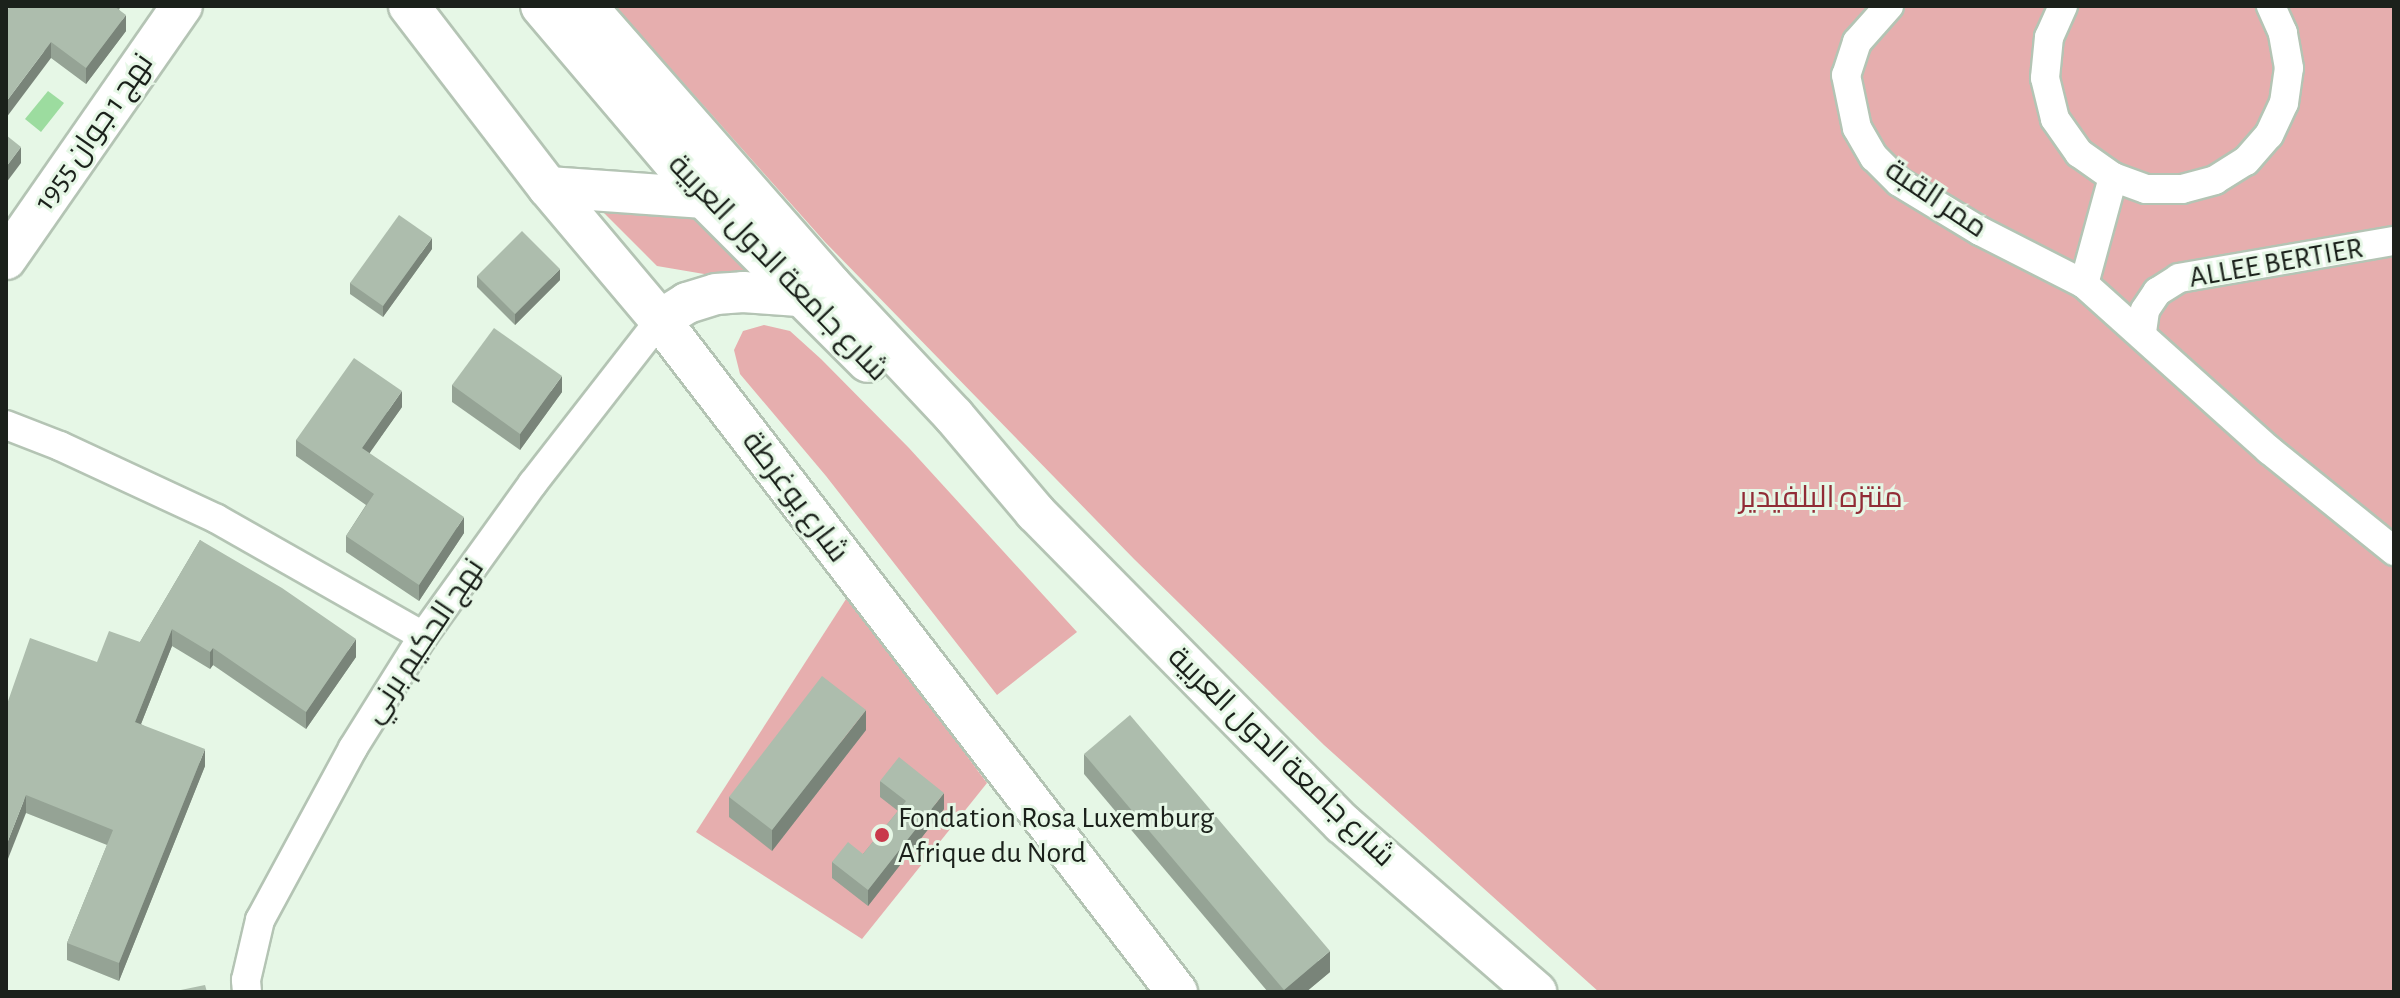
<!DOCTYPE html>
<meta charset="utf-8">
<style>
body{margin:0}
#map{position:relative;width:2400px;height:998px;overflow:hidden;background:#e6f7e6;font-family:"Alegreya Sans",Cairo,sans-serif}
div>[style]{position:absolute}
.green>*{inset:0;background:#e6aeae}
.water>*{inset:0;background:#9cdc9f}
.roads{filter:drop-shadow(2px 0 #b4c4b4) drop-shadow(-2px 0 #b4c4b4) drop-shadow(0 2px #b4c4b4) drop-shadow(0 -2px #b4c4b4)}
.street>*{height:28px;margin:-14px;padding:0 14px;transform-origin:14px;border-radius:14px;background:#fff}
.secondary>*{height:40px;margin:-20px;padding:0 20px;transform-origin:20px;border-radius:20px;background:#fff}
.wall>*{inset:0;background:#95a395}
.shaded-wall>*{inset:0;background:#798479}
.building>*{inset:0;background:#adbdad}
.dots>*{width:22px;height:22px;translate:-50% -50%;box-sizing:border-box;border:4px solid #e6f7e6;border-radius:50%}
span{translate:-50% -50%;white-space:nowrap;text-align:center;line-height:1.15;-webkit-text-stroke:6px #e6f7e6;paint-order:stroke}
.street-label{font-size:30px;color:#1b211b}
.park-label{font-size:30px;color:#912c36}
.poi-label{font-size:30px;color:#1b211b}
.left{translate:0 -50%;text-align:left}
.frame{position:absolute;inset:0;border:8px solid #1b211b;pointer-events:none}
</style>
<div id="map">
<div class="green">
<i style="clip-path:polygon(608px 6px,2394px 6px,2394px 992px,1599px 992px,1324px 745px,1134px 559px,825px 242px,679px 78px)"></i>
<i style="clip-path:polygon(600px 209px,632px 215px,704px 216px,759px 275px,710px 275px,657px 266px)"></i>
<i style="clip-path:polygon(764px 325px,790px 331px,821px 359px,909px 448px,1077px 632px,997px 695px,826px 476px,740px 374px,734px 350px,743px 331px)"></i>
<i style="clip-path:polygon(848px 596px,987px 783px,862px 939px,696px 832px)"></i>
</div>
<div class="water">
<i style="clip-path:polygon(48px 91px,64px 103px,41px 132px,25px 119px)"></i>
</div>
<div class="roads">
<div class="street">
<i style="left:1889px;top:6px;width:48px;rotate:131.6deg"></i>
<i style="left:1857px;top:42px;width:35px;rotate:108deg"></i>
<i style="left:1846px;top:75px;width:54px;rotate:78.3deg"></i>
<i style="left:1857px;top:128px;width:34px;rotate:60deg"></i>
<i style="left:1874px;top:157px;width:35px;rotate:45deg"></i>
<i style="left:1899px;top:182px;width:95px;rotate:31.2deg"></i>
<i style="left:1980px;top:231px;width:117px;rotate:27deg"></i>
<i style="left:2084px;top:284px;width:249px;rotate:41.9deg"></i>
<i style="left:2269px;top:450px;width:161px;rotate:38.9deg"></i>
<i style="left:2063px;top:6px;width:34px;rotate:114deg"></i>
<i style="left:2049px;top:37px;width:41px;rotate:95.6deg"></i>
<i style="left:2045px;top:78px;width:42px;rotate:76.3deg"></i>
<i style="left:2055px;top:119px;width:42px;rotate:54.8deg"></i>
<i style="left:2079px;top:153px;width:42px;rotate:35.2deg"></i>
<i style="left:2113px;top:177px;width:35px;rotate:20deg"></i>
<i style="left:2146px;top:189px;width:36px"></i>
<i style="left:2182px;top:189px;width:34px;rotate:-15deg"></i>
<i style="left:2215px;top:180px;width:36px;rotate:-32deg"></i>
<i style="left:2246px;top:161px;width:35px;rotate:-49deg"></i>
<i style="left:2269px;top:135px;width:35px;rotate:-65deg"></i>
<i style="left:2284px;top:103px;width:35px;rotate:-82deg"></i>
<i style="left:2289px;top:68px;width:36px;rotate:-100deg"></i>
<i style="left:2283px;top:33px;width:30px;rotate:-114deg"></i>
<i style="left:2084px;top:284px;width:111px;rotate:-74.8deg"></i>
<i style="left:2142px;top:332px;width:22px;rotate:-82deg"></i>
<i style="left:2145px;top:310px;width:22px;rotate:-56deg"></i>
<i style="left:2157px;top:292px;width:26px;rotate:-32deg"></i>
<i style="left:2179px;top:278px;width:218px;rotate:-9.8deg"></i>
<i style="left:6px;top:425px;width:58px;rotate:21.3deg"></i>
<i style="left:60px;top:446px;width:173px;rotate:24.9deg"></i>
<i style="left:217px;top:519px;width:237px;rotate:29.6deg"></i>
<i style="left:247px;top:992px;width:12px;rotate:-95deg"></i>
<i style="left:246px;top:980px;width:62px;rotate:-76.9deg"></i>
<i style="left:260px;top:920px;width:196px;rotate:-61.6deg"></i>
<i style="left:353px;top:748px;width:132px;rotate:-58deg"></i>
<i style="left:423px;top:636px;width:188px;rotate:-54.3deg"></i>
<i style="left:533px;top:483px;width:207px;rotate:-52.1deg"></i>
</div>
<div class="secondary">
<i style="left:409px;top:6px;width:228px;rotate:52.5deg"></i>
<i style="left:548px;top:187px;width:174px;rotate:49.9deg"></i>
<i style="left:660px;top:320px;width:848px;rotate:52.43deg"></i>
<i style="left:541px;top:6px;width:250px;rotate:49.7deg"></i>
<i style="left:703px;top:197px;width:233px;rotate:45deg"></i>
<i style="left:586px;top:6px;width:371px;rotate:48.7deg"></i>
<i style="left:831px;top:285px;width:180px;rotate:46.8deg"></i>
<i style="left:954px;top:416px;width:126px;rotate:49.8deg"></i>
<i style="left:1035px;top:512px;width:438px;rotate:45.4deg"></i>
<i style="left:1343px;top:824px;width:256px;rotate:41deg"></i>
<i style="left:548px;top:187px;width:171px;rotate:4deg"></i>
<i style="left:6px;top:259px;width:308px;rotate:-55.2deg"></i>
<i style="left:660px;top:320px;width:32px;rotate:-32deg"></i>
<i style="left:687px;top:303px;width:30px;rotate:-17deg"></i>
<i style="left:716px;top:294px;width:27px;rotate:-4deg"></i>
<i style="left:743px;top:292px;width:70px;rotate:4.1deg"></i>
</div>
</div>
<div class="wall">
<i style="clip-path:polygon(122px 6px,119px 9px,126px 31px,86px 84px,51px 58px,6px 12px)"></i>
<i style="clip-path:polygon(432px 249px,383px 317px,350px 294px,350px 283px)"></i>
<i style="clip-path:polygon(477px 276px,560px 280px,515px 325px,477px 287px)"></i>
<i style="clip-path:polygon(452px 385px,562px 392px,520px 450px,452px 402px)"></i>
<i style="clip-path:polygon(402px 407px,369px 453px,464px 533px,419px 601px,346px 552px,346px 536px,366px 505px,296px 456px,296px 440px)"></i>
<i style="clip-path:polygon(200px 540px,356px 657px,306px 729px,213px 665px,210px 669px,172px 646px,141px 724px,205px 766px,119px 981px,67px 960px,67px 943px,107px 845px,26px 813px,6px 707px,140px 642px)"></i>
<i style="clip-path:polygon(866px 730px,772px 851px,729px 817px,729px 797px)"></i>
<i style="clip-path:polygon(1084px 754px,1330px 972px,1306px 992px,1268px 992px,1084px 774px)"></i>
<i style="clip-path:polygon(880px 781px,944px 809px,868px 906px,832px 878px,832px 862px,863px 854px,898px 811px,880px 797px)"></i>
</div>
<div class="shaded-wall">
<i style="clip-path:polygon(126px 15px,126px 31px,86px 84px,86px 68px)"></i>
<i style="clip-path:polygon(51px 42px,51px 58px,6px 118px,6px 102px)"></i>
<i style="clip-path:polygon(21px 147px,21px 163px,6px 183px,6px 167px)"></i>
<i style="clip-path:polygon(432px 238px,432px 249px,383px 317px,383px 306px)"></i>
<i style="clip-path:polygon(560px 269px,560px 280px,515px 325px,515px 314px)"></i>
<i style="clip-path:polygon(562px 376px,562px 392px,520px 450px,520px 434px)"></i>
<i style="clip-path:polygon(402px 391px,402px 407px,362px 464px,362px 448px)"></i>
<i style="clip-path:polygon(464px 517px,464px 533px,419px 601px,419px 585px)"></i>
<i style="clip-path:polygon(172px 629px,172px 646px,135px 739px,135px 722px)"></i>
<i style="clip-path:polygon(356px 639px,356px 657px,306px 729px,306px 712px)"></i>
<i style="clip-path:polygon(213px 648px,213px 665px,210px 669px,210px 652px)"></i>
<i style="clip-path:polygon(866px 710px,866px 730px,772px 851px,772px 830px)"></i>
<i style="clip-path:polygon(205px 749px,205px 766px,119px 981px,119px 963px)"></i>
<i style="clip-path:polygon(944px 793px,944px 809px,868px 906px,868px 890px)"></i>
<i style="clip-path:polygon(26px 795px,26px 813px,6px 864px,6px 846px)"></i>
<i style="clip-path:polygon(1330px 951px,1330px 972px,1306px 992px,1284px 992px,1284px 990px)"></i>
</div>
<div class="building">
<i style="clip-path:polygon(10px 6px,114px 6px,126px 15px,86px 68px,51px 42px,6px 102px,6px 12px)"></i>
<i style="clip-path:polygon(6px 135px,21px 147px,6px 167px)"></i>
<i style="clip-path:polygon(399px 215px,432px 238px,383px 306px,350px 283px)"></i>
<i style="clip-path:polygon(522px 231px,560px 269px,515px 314px,477px 276px)"></i>
<i style="clip-path:polygon(494px 328px,562px 376px,520px 434px,452px 385px)"></i>
<i style="clip-path:polygon(354px 358px,402px 391px,362px 448px,464px 517px,419px 585px,346px 536px,374px 494px,296px 440px)"></i>
<i style="clip-path:polygon(200px 540px,282px 588px,356px 639px,306px 712px,213px 648px,210px 652px,172px 629px,135px 722px,205px 749px,119px 963px,67px 943px,113px 830px,26px 795px,6px 846px,6px 707px,30px 638px,97px 662px,109px 631px,140px 642px)"></i>
<i style="clip-path:polygon(822px 676px,866px 710px,772px 830px,729px 797px)"></i>
<i style="clip-path:polygon(1130px 715px,1330px 951px,1284px 990px,1084px 754px)"></i>
<i style="clip-path:polygon(899px 757px,944px 793px,868px 890px,832px 862px,848px 842px,863px 854px,906px 801px,880px 781px)"></i>
<i style="clip-path:polygon(205px 985px,207px 992px,171px 992px)"></i>
</div>
<div class="dots">
<i style="left:882px;top:835px;background:#c9394b"></i>
</div>
<div class="street-label">
<span style="left:94px;top:132px;rotate:-55deg">نهج 1 جوان 1955</span>
<span style="left:1936px;top:199px;rotate:34deg">ممر القبة</span>
<span style="left:2276px;top:263px;rotate:-10deg">ALLEE BERTIER</span>
<span style="left:778px;top:268px;rotate:46deg">شارع جامعة الدول العربية</span>
<span style="left:795px;top:497px;rotate:53deg">شارع يوغرطة</span>
<span style="left:424px;top:641px;rotate:-56deg">نهج الحكيم برني</span>
<span style="left:1281px;top:757px;rotate:44deg">شارع جامعة الدول العربية</span>
</div>
<div class="park-label">
<span style="left:1821px;top:498px">منتزه البلفيدير</span>
</div>
<div class="poi-label">
<span class="left" style="left:898px;top:835px">Fondation Rosa Luxemburg<br>Afrique du Nord</span>
</div>
<div class="frame"></div>
</div>
